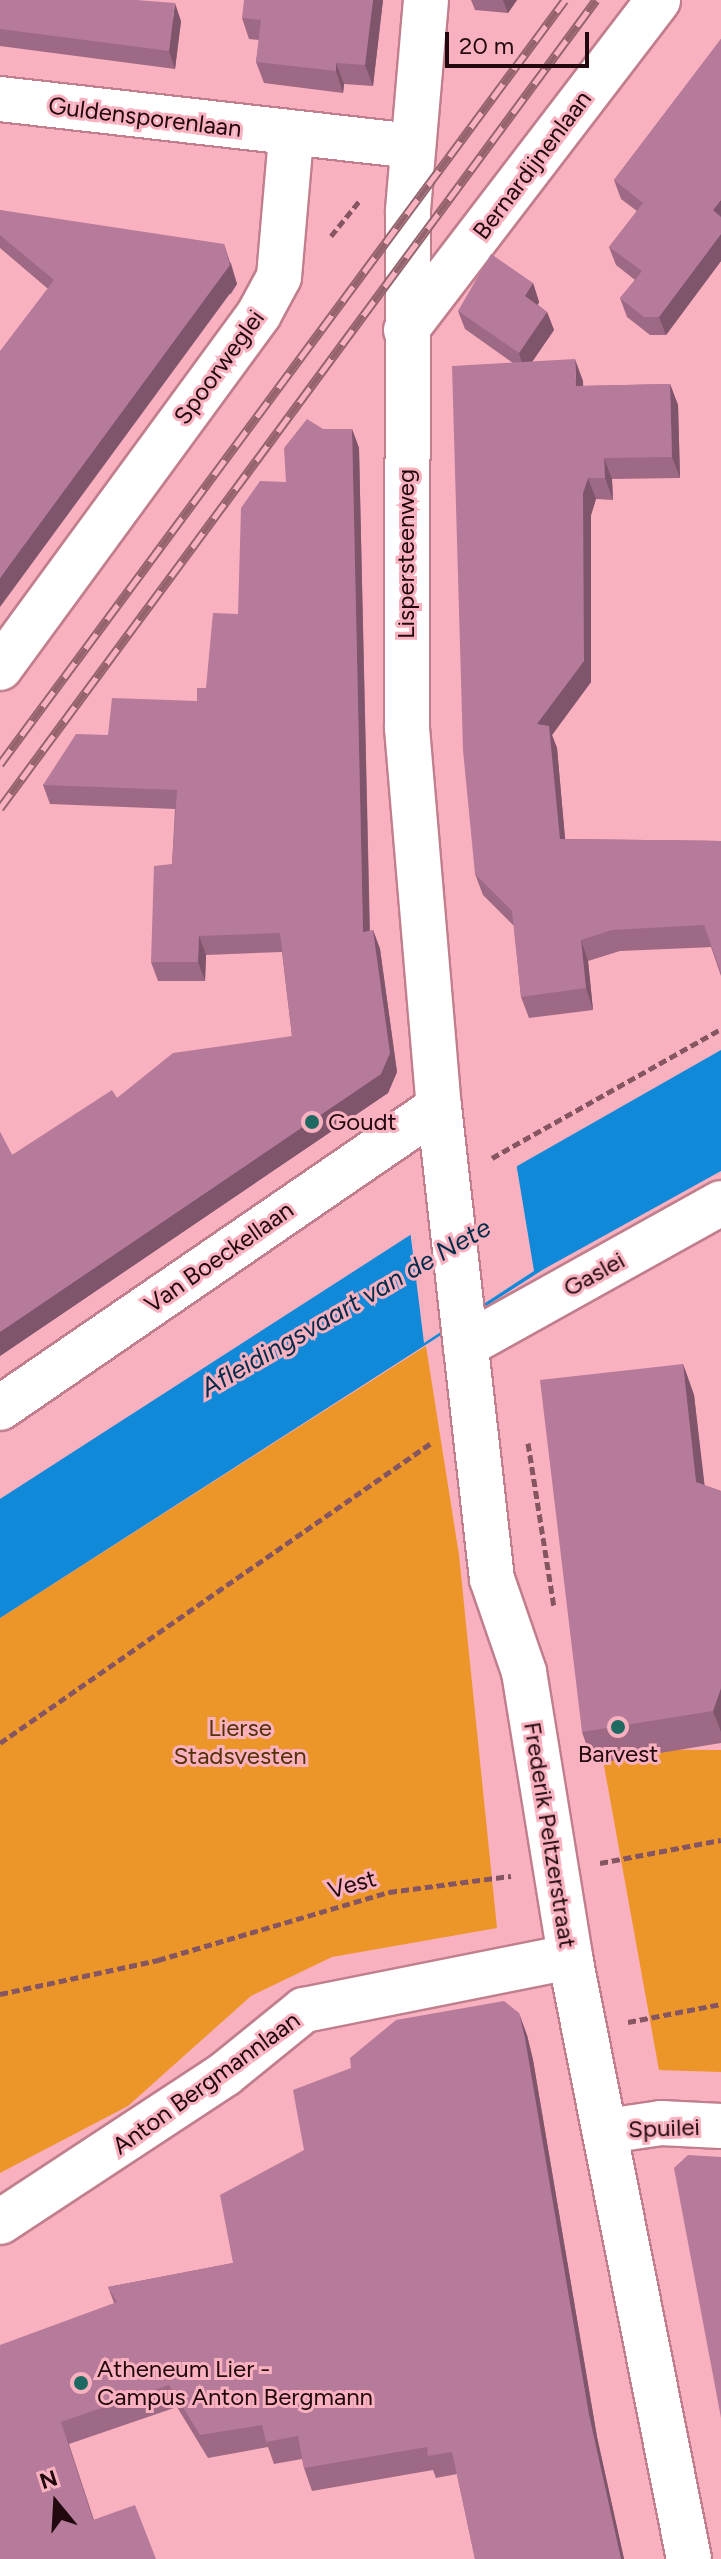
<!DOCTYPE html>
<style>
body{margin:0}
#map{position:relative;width:721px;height:2559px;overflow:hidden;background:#f9b1bf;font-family:Figtree,sans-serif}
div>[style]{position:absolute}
.green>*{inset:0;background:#ec9629}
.water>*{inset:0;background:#1089d9}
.pier>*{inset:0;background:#f9b1bf}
.path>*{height:5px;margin-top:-2.5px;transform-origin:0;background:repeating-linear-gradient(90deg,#855661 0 8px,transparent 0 12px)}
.roads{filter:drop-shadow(2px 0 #c17e8c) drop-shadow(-2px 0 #c17e8c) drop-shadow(0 2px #c17e8c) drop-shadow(0 -2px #c17e8c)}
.street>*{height:44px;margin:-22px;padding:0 22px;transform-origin:22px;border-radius:22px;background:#fff}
.secondary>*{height:44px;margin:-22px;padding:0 22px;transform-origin:22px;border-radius:22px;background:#fff}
.rail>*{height:9px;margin-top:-4.5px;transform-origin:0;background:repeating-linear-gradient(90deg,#f9b1bf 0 18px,#95636d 0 36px);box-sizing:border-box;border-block:2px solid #95636d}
.wall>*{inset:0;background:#9d6984}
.shaded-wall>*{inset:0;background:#7f556c}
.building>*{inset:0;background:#b67a9a}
.dots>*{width:22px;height:22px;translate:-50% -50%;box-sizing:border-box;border:4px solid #f9b1bf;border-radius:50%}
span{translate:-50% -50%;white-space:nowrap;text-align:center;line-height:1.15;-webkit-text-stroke:6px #f9b1bf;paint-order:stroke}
.street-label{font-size:24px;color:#220910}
.poi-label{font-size:24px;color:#220910}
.left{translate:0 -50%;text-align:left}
.park-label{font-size:24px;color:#533105}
.water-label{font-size:26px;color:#002c4c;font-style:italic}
.north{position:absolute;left:16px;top:2463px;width:80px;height:80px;-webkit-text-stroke:6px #f9b1bf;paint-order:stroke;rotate:342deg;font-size:22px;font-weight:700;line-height:32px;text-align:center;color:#220910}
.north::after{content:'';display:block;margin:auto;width:28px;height:36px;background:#220910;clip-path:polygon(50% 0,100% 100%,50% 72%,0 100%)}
.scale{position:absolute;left:445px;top:32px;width:144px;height:36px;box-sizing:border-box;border:4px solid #220910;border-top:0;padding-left:10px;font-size:24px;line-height:28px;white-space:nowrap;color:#220910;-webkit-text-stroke:6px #f9b1bf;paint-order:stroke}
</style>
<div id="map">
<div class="green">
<i style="clip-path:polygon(426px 1346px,459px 1555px,497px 1928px,332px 1957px,251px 1996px,128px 2106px,0 2173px,0 1618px)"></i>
<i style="clip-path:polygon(601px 1749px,721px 1750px,721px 2072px,659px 2070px)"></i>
</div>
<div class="water">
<i style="clip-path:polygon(721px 1050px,721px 1171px,544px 1269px,0 1618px,0 1499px,519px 1165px)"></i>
</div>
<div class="pier">
<i style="clip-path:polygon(516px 1162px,534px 1271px,424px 1343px,410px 1230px)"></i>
</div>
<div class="path">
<i style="left:331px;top:236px;width:46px;rotate:-51.1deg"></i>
<i style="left:492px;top:1158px;width:263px;rotate:-29.4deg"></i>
<i style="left:528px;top:1443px;width:166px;rotate:81deg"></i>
<i style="left:0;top:1743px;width:525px;rotate:-34.84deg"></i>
<i style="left:600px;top:1863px;width:123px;rotate:-10.8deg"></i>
<i style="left:0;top:1994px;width:162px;rotate:-12.1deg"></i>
<i style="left:158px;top:1960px;width:241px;rotate:-16.4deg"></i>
<i style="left:389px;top:1892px;width:123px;rotate:-7.5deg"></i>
<i style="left:628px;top:2022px;width:95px;rotate:-11deg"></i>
</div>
<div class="roads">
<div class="street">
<i style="left:0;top:99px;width:415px;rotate:6.5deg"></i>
<i style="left:406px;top:330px;width:415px;rotate:-52.6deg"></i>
<i style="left:0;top:668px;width:439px;rotate:-53.8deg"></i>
<i style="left:259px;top:314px;width:42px;rotate:-61.6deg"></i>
<i style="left:279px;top:277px;width:142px;rotate:-85.1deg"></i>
<i style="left:466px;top:1345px;width:292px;rotate:-29.1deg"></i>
<i style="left:607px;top:2131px;width:55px;rotate:-8.4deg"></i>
<i style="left:661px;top:2123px;width:60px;rotate:2.9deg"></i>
<i style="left:0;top:2222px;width:269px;rotate:-33.3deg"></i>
<i style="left:225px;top:2074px;width:102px;rotate:-39deg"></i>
<i style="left:304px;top:2010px;width:271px;rotate:-11.3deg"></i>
</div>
<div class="secondary">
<i style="left:426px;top:0;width:213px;rotate:94.9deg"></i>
<i style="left:408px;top:212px;width:516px;rotate:90.11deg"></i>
<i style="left:407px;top:728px;width:380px;rotate:85.2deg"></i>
<i style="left:439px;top:1107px;width:475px;rotate:83.6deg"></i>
<i style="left:492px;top:1579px;width:98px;rotate:71deg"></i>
<i style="left:524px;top:1672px;width:289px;rotate:80.8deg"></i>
<i style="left:570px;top:1957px;width:614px;rotate:78.82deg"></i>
<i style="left:0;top:1408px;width:532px;rotate:-34.44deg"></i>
</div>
</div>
<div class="rail">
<i style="left:0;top:764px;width:950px;rotate:-53.52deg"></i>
<i style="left:0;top:808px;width:1004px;rotate:-53.59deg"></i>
</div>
<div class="wall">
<i style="clip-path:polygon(0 0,181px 21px,175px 69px,0 46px)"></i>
<i style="clip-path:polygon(383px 0,373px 86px,344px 84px,343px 93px,264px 83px,256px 62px,259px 40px,249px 39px,242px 18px)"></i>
<i style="clip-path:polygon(471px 0,517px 0,508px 13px,475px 10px)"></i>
<i style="clip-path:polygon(721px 39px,721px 261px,666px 335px,650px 335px,627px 317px,620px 298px,635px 280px,616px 265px,609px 247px,637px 211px,621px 199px,614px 180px)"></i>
<i style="clip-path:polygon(0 210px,231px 263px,237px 284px,231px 294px,47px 288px,0 248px)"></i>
<i style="clip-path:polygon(533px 283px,539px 302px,538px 305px,547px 312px,554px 330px,532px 362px,583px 381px,583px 386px,670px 384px,678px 405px,680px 478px,612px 479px,613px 500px,596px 499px,591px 515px,591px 682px,552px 735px,557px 748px,565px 839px,721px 841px,721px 976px,711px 947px,620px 951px,588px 961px,593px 1010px,529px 1018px,521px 997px,514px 926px,483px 895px,475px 874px,513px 363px,465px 329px,458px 311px)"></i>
<i style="clip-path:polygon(323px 429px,352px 429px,359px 448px,370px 931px,373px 930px,380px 949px,397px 1072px,388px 1093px,0 1356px,0 1132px,12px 1155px,117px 1098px,292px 1036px,282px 952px,206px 955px,205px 981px,158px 981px,151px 962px,172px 864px,175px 809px,50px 804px,43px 785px,108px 735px,197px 701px,206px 688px,238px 614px,286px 482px)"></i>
<i style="clip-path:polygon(683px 1364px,694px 1395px,704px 1485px,721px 1491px,721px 1743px,593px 1764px,582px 1732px)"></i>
<i style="clip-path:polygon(527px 2035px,533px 2060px,597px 2437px,624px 2559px,475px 2559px,457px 2474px,436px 2478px,433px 2470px,312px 2491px,304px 2468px,302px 2459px,274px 2464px,268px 2447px,208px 2458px,177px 2407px,69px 2444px,94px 2520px,0 2559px,114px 2303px,108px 2287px,233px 2263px)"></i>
</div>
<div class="shaded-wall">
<i style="clip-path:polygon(373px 0,383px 0,373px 86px,365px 65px)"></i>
<i style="clip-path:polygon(503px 0,517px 0,508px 13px)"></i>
<i style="clip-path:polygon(175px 3px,181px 21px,175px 69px,169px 51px)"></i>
<i style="clip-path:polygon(336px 63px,344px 84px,343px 93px,336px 71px)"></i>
<i style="clip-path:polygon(721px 200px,721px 227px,713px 210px)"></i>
<i style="clip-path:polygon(721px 234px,721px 261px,666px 335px,659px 317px)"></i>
<i style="clip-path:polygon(224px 244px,237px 284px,0 607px,0 578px)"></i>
<i style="clip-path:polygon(533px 283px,539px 302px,531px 315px,525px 296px)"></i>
<i style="clip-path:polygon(547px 312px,554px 330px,525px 372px,519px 353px)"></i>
<i style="clip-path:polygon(575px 359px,583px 381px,584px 407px,576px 386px)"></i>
<i style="clip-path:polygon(670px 384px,678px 405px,680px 478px,672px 457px)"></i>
<i style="clip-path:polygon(352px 429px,359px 448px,370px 951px,363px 932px)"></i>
<i style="clip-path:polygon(604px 458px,612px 479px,613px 500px,605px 478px)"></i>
<i style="clip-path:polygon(588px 478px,596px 499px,591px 515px,591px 682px,552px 735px,557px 748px,567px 860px,560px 839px,537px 724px,583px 493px)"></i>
<i style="clip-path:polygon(373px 930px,380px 949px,397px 1072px,388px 1093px,0 1356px,0 1332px,381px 1074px)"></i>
<i style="clip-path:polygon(199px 936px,206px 955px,205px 981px,198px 962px)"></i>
<i style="clip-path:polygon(581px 940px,588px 961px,593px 1010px,586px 988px)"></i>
<i style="clip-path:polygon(683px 1364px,694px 1395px,708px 1514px,696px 1482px)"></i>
<i style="clip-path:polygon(721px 1688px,721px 1732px,713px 1711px)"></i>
<i style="clip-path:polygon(519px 2013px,527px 2035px,533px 2060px,597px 2437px,624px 2559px,621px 2559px,589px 2415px)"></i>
</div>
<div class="building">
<i style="clip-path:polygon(0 0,136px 0,175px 3px,169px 51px,0 29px)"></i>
<i style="clip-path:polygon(244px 0,373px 0,365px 65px,336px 63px,336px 71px,256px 62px,261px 20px,242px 18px)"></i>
<i style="clip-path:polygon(721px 39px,721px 200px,713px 210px,721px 217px,721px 234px,659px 317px,644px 317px,620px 298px,642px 271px,609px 247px,643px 203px,614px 180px)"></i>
<i style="clip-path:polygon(0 210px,224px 244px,230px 265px,0 578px,0 351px,54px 280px,0 235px)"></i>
<i style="clip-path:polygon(491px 254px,533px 283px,525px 296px,547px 312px,519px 353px,458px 311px)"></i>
<i style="clip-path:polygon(575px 359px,576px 386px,670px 384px,672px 457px,604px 458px,605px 478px,588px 478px,583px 493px,584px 661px,537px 724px,549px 726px,560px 839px,721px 841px,721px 973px,704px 925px,612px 930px,581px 940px,586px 988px,521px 997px,512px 911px,475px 874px,463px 750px,452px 366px)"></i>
<i style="clip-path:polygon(307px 419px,323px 429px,352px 429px,363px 932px,373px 930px,390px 1053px,381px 1074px,0 1332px,0 1132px,12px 1155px,112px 1090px,117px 1098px,173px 1053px,292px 1036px,280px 933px,199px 936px,198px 962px,151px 962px,154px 866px,172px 864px,177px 790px,43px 785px,76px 734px,108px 735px,112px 698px,197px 701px,197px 688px,206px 688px,213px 613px,238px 614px,241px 508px,260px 481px,286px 482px,284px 448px)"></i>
<i style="clip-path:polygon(683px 1364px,696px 1482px,721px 1491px,721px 1688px,713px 1711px,582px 1732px,540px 1380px)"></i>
<i style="clip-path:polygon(504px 2001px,519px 2013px,525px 2038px,589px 2415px,621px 2559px,475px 2559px,452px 2452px,428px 2456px,427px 2447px,304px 2468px,298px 2436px,266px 2442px,262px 2425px,200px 2435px,169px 2385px,61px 2422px,93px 2520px,135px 2505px,156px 2559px,0 2559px,0 2345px,117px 2302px,108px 2287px,233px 2263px,220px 2195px,304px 2150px,293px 2090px,351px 2068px,350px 2058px,396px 2020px)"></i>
<i style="clip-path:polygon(688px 2155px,721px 2157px,721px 2418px,674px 2168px)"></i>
</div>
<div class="dots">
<i style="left:312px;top:1122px;background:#1f6963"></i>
<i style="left:618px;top:1727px;background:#1f6963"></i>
<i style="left:81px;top:2383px;background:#1f6963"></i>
</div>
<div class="street-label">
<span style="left:145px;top:117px;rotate:7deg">Guldensporenlaan</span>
<span style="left:532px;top:165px;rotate:-53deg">Bernardijnenlaan</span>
<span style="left:219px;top:367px;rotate:-54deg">Spoorweglei</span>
<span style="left:406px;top:554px;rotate:-90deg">Lispersteenweg</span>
<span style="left:219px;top:1257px;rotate:-35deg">Van Boeckellaan</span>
<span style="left:594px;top:1274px;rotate:-29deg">Gaslei</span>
<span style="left:550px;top:1835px;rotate:81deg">Frederik Peltzerstraat</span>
<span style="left:352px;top:1884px;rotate:-16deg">Vest</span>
<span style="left:206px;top:2083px;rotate:-36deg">Anton Bergmannlaan</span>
<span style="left:664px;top:2128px;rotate:-2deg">Spuilei</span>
</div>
<div class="poi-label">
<span class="left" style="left:328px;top:1122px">Goudt</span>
<span style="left:618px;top:1754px">Barvest</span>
<span class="left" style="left:97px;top:2383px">Atheneum Lier -<br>Campus Anton Bergmann</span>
</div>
<div class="park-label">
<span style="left:240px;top:1742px">Lierse<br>Stadsvesten</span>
</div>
<div class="water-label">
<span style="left:346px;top:1308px;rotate:-30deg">Afleidingsvaart van de Nete</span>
</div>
<div class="north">N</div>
<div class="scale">20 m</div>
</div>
